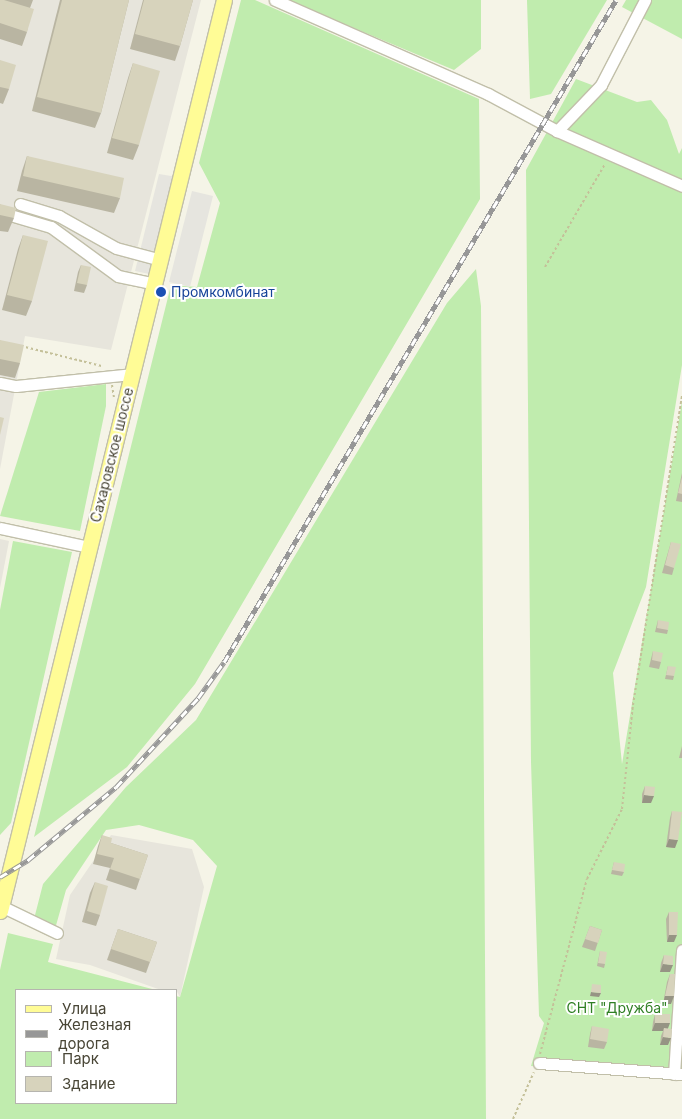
<!DOCTYPE html>
<meta charset="utf-8">
<style>
body{margin:0}
#map{position:relative;width:682px;height:1119px;overflow:hidden;background:#f5f4e7;font-family:Inter,sans-serif}
div>[style]{position:absolute}
.industrial>*{inset:0;background:#e7e5dc}
.green>*{inset:0;background:#c0ecae}
.parking>*{inset:0;background:#e6e5df}
.path>*{height:2px;margin-top:-1px;transform-origin:0;background:repeating-linear-gradient(90deg,#c4c099 0 2.5px,transparent 0 5px)}
.roads{filter:drop-shadow(1px 0 #c1bfa9) drop-shadow(-1px 0 #c1bfa9) drop-shadow(0 1px #c1bfa9) drop-shadow(0 -1px #c1bfa9)}
.minor>*{height:11px;margin:-5.5px;padding:0 5.5px;transform-origin:5.5px;border-radius:5.5px;background:#fff}
.major>*{height:15px;margin:-7.5px;padding:0 7.5px;transform-origin:7.5px;border-radius:7.5px;background:#fffc96}
.rail>*{height:4.5px;margin-top:-2.25px;transform-origin:0;background:repeating-linear-gradient(90deg,#fff 0 8px,#979797 0 16px);box-sizing:border-box;border-block:1px solid #979797}
.wall>*{inset:0;background:#b9b5a2}
.shaded-wall>*{inset:0;background:#969484}
.building>*{inset:0;background:#d7d3bc}
.dots>*{width:14px;height:14px;translate:-50% -50%;box-sizing:border-box;border:2px solid #fff;border-radius:50%}
span{translate:-50% -50%;white-space:nowrap;text-align:center;line-height:1.15;-webkit-text-stroke:4px #fff;paint-order:stroke}
.transit-label{font-size:14px;color:#164399}
.left{translate:0 -50%;text-align:left}
.street-label{font-size:14px;color:#494636}
.park-label{font-size:14px;color:#2f7f24}
.legend{position:absolute;left:15px;top:989px;width:162px;height:115px;box-sizing:border-box;background:#fff;border:1px solid #b6b5af;margin:0;padding:6px 9px;list-style:none;font-size:15px;color:#494636}
.legend li{display:flex;align-items:center;gap:10px;height:25px}
.legend b{width:25px;border:1px solid #b6b5af}
</style>
<div id="map">
<div class="industrial">
<i style="clip-path:polygon(0 0,201px 0,111px 350px,25px 336px,0 469px)"></i>
<i style="clip-path:polygon(0 539px,9px 541px,0 588px)"></i>
<i style="clip-path:polygon(111px 835px,192px 849px,204px 887px,180px 997px,176px 990px,161px 990px,90px 965px,56px 959px,70px 895px)"></i>
</div>
<div class="green">
<i style="clip-path:polygon(241px 0,255px 0,479px 99px,480px 199px,195px 684px,127px 767px,34px 837px,171px 285px,197px 287px,220px 203px,199px 163px)"></i>
<i style="clip-path:polygon(287px 0,481px 0,481px 49px,454px 70px)"></i>
<i style="clip-path:polygon(527px 0,607px 0,551px 94px,530px 99px)"></i>
<i style="clip-path:polygon(626px 0,682px 0,682px 39px,622px 7px)"></i>
<i style="clip-path:polygon(576px 79px,637px 102px,651px 100px,667px 120px,679px 154px,682px 148px,682px 365px,646px 587px,613px 673px,622px 764px,682px 401px,682px 1080px,531px 1066px,544px 1023px,539px 1016px,531px 762px,526px 170px)"></i>
<i style="clip-path:polygon(476px 269px,481px 306px,486px 1119px,0 1119px,0 970px,8px 933px,53px 944px,48px 962px,156px 990px,16px 990px,16px 1103px,176px 1103px,176px 996px,180px 997px,217px 866px,193px 840px,139px 825px,106px 830px,66px 890px,55px 929px,34px 919px,43px 884px,126px 787px,196px 720px,447px 303px)"></i>
<i style="clip-path:polygon(106px 384px,106px 406px,80px 531px,0 516px,39px 392px)"></i>
<i style="clip-path:polygon(13px 541px,72px 552px,11px 823px,0 835px,0 610px)"></i>
</div>
<div class="parking">
<i style="clip-path:polygon(159px 174px,177px 177px,154px 275px,135px 271px)"></i>
<i style="clip-path:polygon(192px 191px,213px 196px,190px 287px,169px 282px)"></i>
</div>
<div class="path">
<i style="left:545px;top:267px;width:119px;rotate:-59.8deg"></i>
<i style="left:21px;top:346px;width:83px;rotate:13.9deg"></i>
<i style="left:112px;top:385px;width:13px;rotate:81deg"></i>
<i style="left:540px;top:1054px;width:181px;rotate:-75deg"></i>
<i style="left:587px;top:879px;width:78px;rotate:-63.4deg"></i>
<i style="left:622px;top:809px;width:105px;rotate:-84deg"></i>
<i style="left:633px;top:705px;width:313px;rotate:-81deg"></i>
<i style="left:513px;top:1119px;width:51px;rotate:-65.9deg"></i>
</div>
<div class="roads">
<div class="minor">
<i style="left:275px;top:0;width:233px;rotate:23.8deg"></i>
<i style="left:488px;top:94px;width:78px;rotate:28.2deg"></i>
<i style="left:645px;top:0;width:96px;rotate:117.4deg"></i>
<i style="left:601px;top:85px;width:64px;rotate:133.7deg"></i>
<i style="left:557px;top:131px;width:137px;rotate:23.7deg"></i>
<i style="left:20px;top:204px;width:41px;rotate:17.1deg"></i>
<i style="left:59px;top:216px;width:65px;rotate:29.3deg"></i>
<i style="left:116px;top:248px;width:47px;rotate:14.9deg"></i>
<i style="left:0;top:212px;width:53px;rotate:16.4deg"></i>
<i style="left:51px;top:227px;width:83px;rotate:36.2deg"></i>
<i style="left:118px;top:276px;width:38px;rotate:12deg"></i>
<i style="left:0;top:383px;width:16px;rotate:11deg"></i>
<i style="left:16px;top:386px;width:118px;rotate:-5.9deg"></i>
<i style="left:0;top:528px;width:91px;rotate:12.1deg"></i>
<i style="left:1px;top:906px;width:62px;rotate:25.7deg"></i>
<i style="left:539px;top:1063px;width:143px;rotate:4.4deg"></i>
<i style="left:674px;top:1074px;width:124px;rotate:-86.3deg"></i>
</div>
<div class="major">
<i style="left:0;top:911px;width:938px;rotate:-76.19deg"></i>
</div>
</div>
<div class="rail">
<i style="left:0;top:877px;width:33px;rotate:-31deg"></i>
<i style="left:28px;top:860px;width:114px;rotate:-39.7deg"></i>
<i style="left:116px;top:787px;width:121px;rotate:-47.3deg"></i>
<i style="left:198px;top:698px;width:44px;rotate:-54.2deg"></i>
<i style="left:224px;top:662px;width:769px;rotate:-59.37deg"></i>
</div>
<div class="wall">
<i style="clip-path:polygon(0 0,33px 0,30px 8px,27px 32px,22px 46px,0 39px)"></i>
<i style="clip-path:polygon(60px 0,129px 0,101px 113px,95px 128px,32px 111px)"></i>
<i style="clip-path:polygon(143px 0,193px 0,180px 46px,175px 61px,130px 49px)"></i>
<i style="clip-path:polygon(0 60px,9px 89px,3px 104px,0 103px)"></i>
<i style="clip-path:polygon(133px 63px,139px 145px,133px 160px,107px 153px,128px 78px)"></i>
<i style="clip-path:polygon(27px 156px,120px 198px,114px 213px,17px 191px,22px 171px)"></i>
<i style="clip-path:polygon(0 204px,14px 218px,8px 232px,0 231px)"></i>
<i style="clip-path:polygon(23px 235px,32px 301px,26px 316px,2px 310px,18px 249px)"></i>
<i style="clip-path:polygon(81px 265px,87px 285px,84px 293px,74px 291px,78px 272px)"></i>
<i style="clip-path:polygon(0 340px,20px 363px,15px 378px,0 375px)"></i>
<i style="clip-path:polygon(682px 473px,682px 502px,676px 501px)"></i>
<i style="clip-path:polygon(671px 542px,674px 568px,672px 575px,662px 573px)"></i>
<i style="clip-path:polygon(658px 620px,668px 630px,667px 634px,655px 632px)"></i>
<i style="clip-path:polygon(653px 651px,661px 662px,659px 669px,649px 667px)"></i>
<i style="clip-path:polygon(668px 666px,674px 676px,673px 680px,665px 679px)"></i>
<i style="clip-path:polygon(682px 746px,682px 758px,679px 758px)"></i>
<i style="clip-path:polygon(645px 786px,651px 803px,642px 803px,642px 794px)"></i>
<i style="clip-path:polygon(672px 811px,675px 848px,666px 847px,670px 818px)"></i>
<i style="clip-path:polygon(102px 835px,111px 843px,148px 855px,136px 890px,106px 880px,110px 868px,93px 864px,98px 846px)"></i>
<i style="clip-path:polygon(614px 862px,624px 872px,622px 876px,611px 874px)"></i>
<i style="clip-path:polygon(95px 882px,100px 915px,96px 926px,82px 922px,90px 893px)"></i>
<i style="clip-path:polygon(669px 912px,674px 942px,667px 942px,666px 919px)"></i>
<i style="clip-path:polygon(590px 926px,602px 930px,595px 951px,582px 947px)"></i>
<i style="clip-path:polygon(118px 929px,157px 942px,146px 973px,107px 960px)"></i>
<i style="clip-path:polygon(600px 951px,605px 964px,604px 968px,597px 966px)"></i>
<i style="clip-path:polygon(664px 955px,670px 972px,660px 972px,661px 963px)"></i>
<i style="clip-path:polygon(670px 974px,671px 1004px,663px 1004px,667px 982px)"></i>
<i style="clip-path:polygon(655px 1014px,668px 1029px,668px 1045px,660px 1045px,661px 1036px,663px 1031px,652px 1031px,653px 1022px)"></i>
<i style="clip-path:polygon(592px 1026px,607px 1042px,604px 1049px,588px 1047px,590px 1034px)"></i>
</div>
<div class="shaded-wall">
<i style="clip-path:polygon(644px 795px,654px 796px,651px 803px,642px 803px)"></i>
<i style="clip-path:polygon(669px 839px,678px 840px,675px 848px,666px 847px)"></i>
<i style="clip-path:polygon(669px 935px,677px 935px,674px 942px,667px 942px)"></i>
<i style="clip-path:polygon(663px 964px,673px 965px,670px 972px,660px 972px)"></i>
<i style="clip-path:polygon(591px 992px,601px 993px,599px 997px,590px 996px)"></i>
<i style="clip-path:polygon(665px 996px,674px 996px,671px 1004px,663px 1004px)"></i>
<i style="clip-path:polygon(655px 1023px,670px 1023px,667px 1031px,664px 1028px,663px 1031px,652px 1031px)"></i>
<i style="clip-path:polygon(663px 1037px,671px 1038px,668px 1045px,660px 1045px)"></i>
</div>
<div class="building">
<i style="clip-path:polygon(0 0,4px 0,34px 9px,27px 32px,0 23px)"></i>
<i style="clip-path:polygon(62px 0,129px 0,101px 113px,37px 97px)"></i>
<i style="clip-path:polygon(144px 0,193px 0,180px 46px,135px 34px)"></i>
<i style="clip-path:polygon(0 60px,16px 65px,9px 89px,0 87px)"></i>
<i style="clip-path:polygon(133px 63px,160px 71px,139px 145px,112px 138px)"></i>
<i style="clip-path:polygon(27px 156px,124px 178px,120px 198px,23px 176px)"></i>
<i style="clip-path:polygon(0 204px,16px 208px,14px 218px,0 215px)"></i>
<i style="clip-path:polygon(23px 235px,48px 241px,32px 301px,7px 295px)"></i>
<i style="clip-path:polygon(81px 265px,91px 267px,87px 285px,77px 283px)"></i>
<i style="clip-path:polygon(0 340px,24px 345px,20px 363px,0 359px)"></i>
<i style="clip-path:polygon(0 417px,4px 418px,0 435px)"></i>
<i style="clip-path:polygon(682px 477px,682px 494px,678px 493px)"></i>
<i style="clip-path:polygon(671px 542px,681px 544px,674px 568px,665px 565px)"></i>
<i style="clip-path:polygon(658px 620px,669px 622px,668px 630px,657px 628px)"></i>
<i style="clip-path:polygon(653px 651px,663px 653px,661px 662px,652px 660px)"></i>
<i style="clip-path:polygon(668px 666px,676px 667px,674px 676px,666px 675px)"></i>
<i style="clip-path:polygon(645px 786px,655px 787px,654px 796px,644px 795px)"></i>
<i style="clip-path:polygon(672px 811px,682px 812px,678px 840px,669px 839px)"></i>
<i style="clip-path:polygon(102px 835px,112px 838px,111px 843px,148px 855px,140px 879px,110px 869px,114px 858px,97px 854px)"></i>
<i style="clip-path:polygon(614px 862px,625px 864px,624px 872px,612px 870px)"></i>
<i style="clip-path:polygon(95px 882px,108px 886px,100px 915px,87px 911px)"></i>
<i style="clip-path:polygon(669px 912px,678px 912px,677px 935px,669px 935px)"></i>
<i style="clip-path:polygon(590px 926px,602px 930px,598px 943px,585px 939px)"></i>
<i style="clip-path:polygon(118px 929px,157px 942px,150px 962px,111px 949px)"></i>
<i style="clip-path:polygon(600px 951px,607px 952px,605px 964px,598px 963px)"></i>
<i style="clip-path:polygon(664px 955px,673px 956px,673px 965px,663px 964px)"></i>
<i style="clip-path:polygon(670px 974px,675px 974px,674px 996px,665px 996px)"></i>
<i style="clip-path:polygon(592px 984px,601px 985px,601px 993px,591px 992px)"></i>
<i style="clip-path:polygon(655px 1014px,670px 1014px,670px 1023px,655px 1023px)"></i>
<i style="clip-path:polygon(592px 1026px,609px 1029px,607px 1042px,590px 1039px)"></i>
<i style="clip-path:polygon(664px 1028px,672px 1029px,671px 1038px,663px 1037px)"></i>
</div>
<div class="dots">
<i style="left:161px;top:292px;background:#1a4fb4"></i>
</div>
<div class="transit-label">
<span class="left" style="left:171px;top:292px">Промкомбинат</span>
</div>
<div class="street-label">
<span style="left:112px;top:455px;rotate:-76deg">Сахаровское шоссе</span>
</div>
<div class="park-label">
<span style="left:617px;top:1008px">СНТ "Дружба"</span>
</div>
<ul class="legend">
<li><b style="height:6px;background:#fffc96"></b>Улица</li>
<li><b style="height:6px;background:#979797"></b>Железная дорога</li>
<li><b style="height:14px;background:#c0ecae"></b>Парк</li>
<li><b style="height:14px;background:#d7d3bc"></b>Здание</li>
</ul>
</div>
